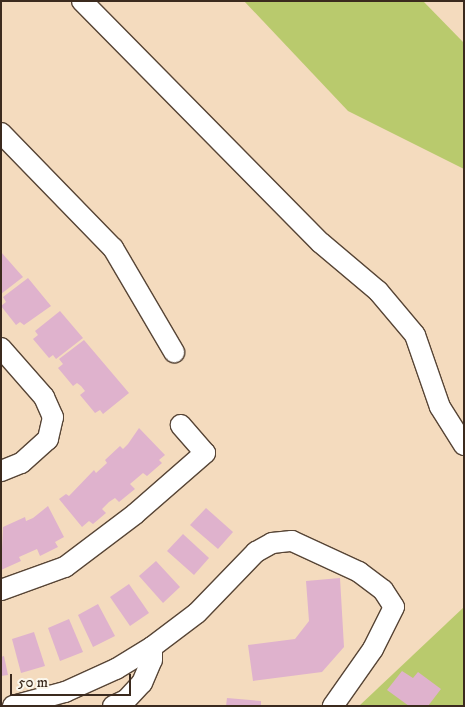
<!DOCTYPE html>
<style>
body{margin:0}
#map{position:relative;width:465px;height:707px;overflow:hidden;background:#f4dbbe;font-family:"IM FELL DW Pica",serif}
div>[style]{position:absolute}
.green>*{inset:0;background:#b9ca6d}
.building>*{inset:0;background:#dfb2cd}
.roads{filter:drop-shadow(1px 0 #574536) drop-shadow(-1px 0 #574536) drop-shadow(0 1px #574536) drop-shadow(0 -1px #574536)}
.minor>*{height:20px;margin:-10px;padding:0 10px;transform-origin:10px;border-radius:10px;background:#fff}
span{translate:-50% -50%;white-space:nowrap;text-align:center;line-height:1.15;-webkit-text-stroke:5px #fbf7ec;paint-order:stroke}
.frame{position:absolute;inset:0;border:2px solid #3b2a1e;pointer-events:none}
.scale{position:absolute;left:10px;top:674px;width:121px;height:22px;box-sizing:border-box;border:2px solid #3b2a1e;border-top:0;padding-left:6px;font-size:15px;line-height:18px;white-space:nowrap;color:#3b2a1e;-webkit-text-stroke:4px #fbf7ec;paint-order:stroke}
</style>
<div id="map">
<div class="green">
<i style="clip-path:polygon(244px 1px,423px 1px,464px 43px,464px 169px,348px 111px)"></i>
<i style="clip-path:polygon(464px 607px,464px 706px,359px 706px)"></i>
</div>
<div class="building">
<i style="clip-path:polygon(1px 252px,23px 277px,1px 294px)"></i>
<i style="clip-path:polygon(28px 278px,51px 306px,24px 325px,20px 322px,16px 325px,1px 306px,6px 302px,3px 297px)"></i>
<i style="clip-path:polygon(60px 311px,83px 338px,56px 359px,53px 355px,49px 358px,33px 339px,38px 335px,35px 331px)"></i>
<i style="clip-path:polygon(84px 340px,129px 393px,103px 414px,100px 410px,95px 413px,80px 395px,85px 391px,81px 386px,77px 383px,73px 386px,58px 368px,63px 364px,59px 359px)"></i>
<i style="clip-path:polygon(139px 428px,165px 455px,159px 460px,162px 463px,147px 476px,143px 473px,130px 484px,135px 489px,119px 502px,115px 498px,109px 502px,102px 509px,106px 513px,93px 524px,89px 521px,82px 527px,59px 499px,66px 494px,69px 496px,94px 470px,96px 473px,107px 463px,105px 460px,120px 446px,123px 449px,128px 444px)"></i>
<i style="clip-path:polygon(48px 506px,64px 537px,55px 542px,58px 547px,40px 556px,37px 549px,19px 557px,21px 561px,1px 570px,3px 527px,25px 517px,26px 521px,33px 518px)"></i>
<i style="clip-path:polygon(206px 508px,233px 532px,218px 549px,190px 525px)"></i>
<i style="clip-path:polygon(183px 534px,209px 558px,194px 575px,167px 551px)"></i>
<i style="clip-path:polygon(156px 561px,180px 587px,163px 603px,139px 576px)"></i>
<i style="clip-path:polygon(340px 578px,344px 647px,322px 672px,253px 681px,248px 645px,295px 639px,309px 621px,306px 581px)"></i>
<i style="clip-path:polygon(129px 584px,149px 613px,130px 626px,110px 597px)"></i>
<i style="clip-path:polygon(98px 604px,115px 636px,93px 647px,78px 615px)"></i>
<i style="clip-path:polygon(69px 619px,83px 652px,60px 661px,48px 628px)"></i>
<i style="clip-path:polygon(34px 632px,45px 666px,21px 673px,12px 639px)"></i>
<i style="clip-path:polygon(4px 656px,8px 675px,1px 676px,1px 657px)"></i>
<i style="clip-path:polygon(402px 671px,413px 678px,418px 672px,441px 689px,428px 706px,409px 706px,387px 690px)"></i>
<i style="clip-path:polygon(227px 698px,261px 701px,261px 706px,226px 706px)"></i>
</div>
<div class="roads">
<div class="minor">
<i style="left:82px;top:1px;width:340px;rotate:45.4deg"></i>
<i style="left:321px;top:243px;width:75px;rotate:40.1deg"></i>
<i style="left:378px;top:291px;width:57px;rotate:49.9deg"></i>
<i style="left:415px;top:335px;width:76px;rotate:70.9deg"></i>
<i style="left:440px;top:407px;width:45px;rotate:57.7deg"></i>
<i style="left:1px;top:133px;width:161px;rotate:45.8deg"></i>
<i style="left:113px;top:248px;width:121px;rotate:59.6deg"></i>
<i style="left:1px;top:348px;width:65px;rotate:48.7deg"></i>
<i style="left:44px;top:397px;width:22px;rotate:66deg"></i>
<i style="left:53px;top:417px;width:23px;rotate:103deg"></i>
<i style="left:48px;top:439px;width:36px;rotate:138deg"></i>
<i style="left:21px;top:463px;width:22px;rotate:158deg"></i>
<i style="left:1px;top:590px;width:68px;rotate:-19.8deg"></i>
<i style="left:65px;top:567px;width:88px;rotate:-37.1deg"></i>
<i style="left:135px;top:514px;width:93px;rotate:-41.1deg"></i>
<i style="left:205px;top:453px;width:37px;rotate:-131deg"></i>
<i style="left:13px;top:706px;width:54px;rotate:-15.1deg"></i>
<i style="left:65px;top:692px;width:56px;rotate:-24.3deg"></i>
<i style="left:116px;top:669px;width:42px;rotate:-31.4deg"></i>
<i style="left:152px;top:647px;width:56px;rotate:-37.1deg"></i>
<i style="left:197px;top:613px;width:85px;rotate:-46deg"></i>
<i style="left:256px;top:552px;width:18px;rotate:-29deg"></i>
<i style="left:272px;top:543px;width:20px;rotate:-6deg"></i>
<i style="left:292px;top:541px;width:74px;rotate:24.8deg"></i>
<i style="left:359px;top:572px;width:30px;rotate:37deg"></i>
<i style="left:383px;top:590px;width:20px;rotate:57deg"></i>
<i style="left:394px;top:607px;width:47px;rotate:116.6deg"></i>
<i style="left:373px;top:649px;width:70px;rotate:125.1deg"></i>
<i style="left:113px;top:706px;width:14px;rotate:-25deg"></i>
<i style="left:126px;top:700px;width:23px;rotate:-47deg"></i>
<i style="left:142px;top:683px;width:25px;rotate:-67deg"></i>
<i style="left:152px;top:660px;width:13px;rotate:-90deg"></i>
</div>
</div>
<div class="frame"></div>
<div class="scale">50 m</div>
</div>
